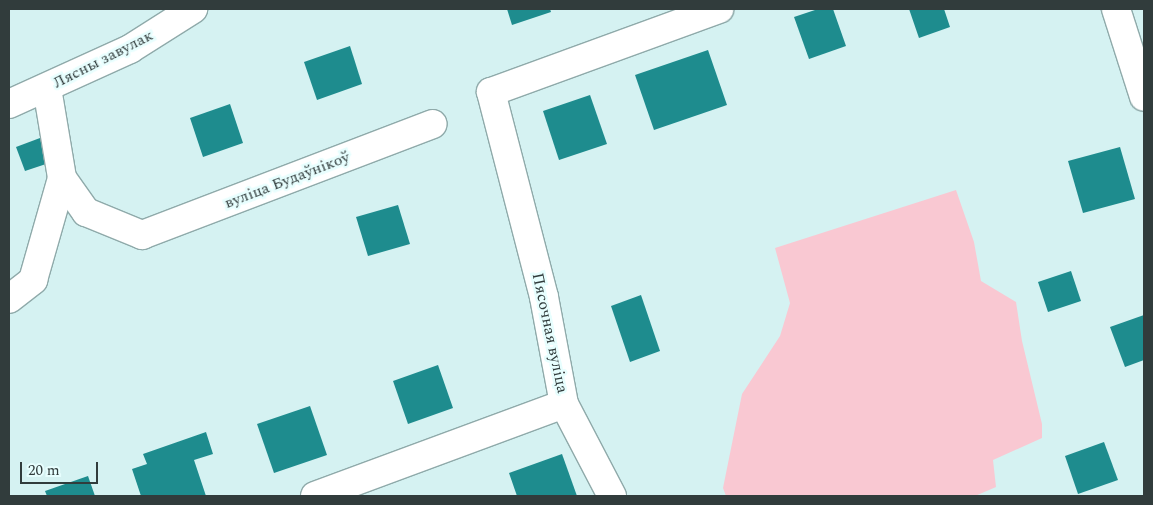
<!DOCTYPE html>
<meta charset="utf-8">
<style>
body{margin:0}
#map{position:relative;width:1153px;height:505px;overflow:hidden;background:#d5f2f2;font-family:Spectral,serif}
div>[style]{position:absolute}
.green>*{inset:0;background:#f9c8d2}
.building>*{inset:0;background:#1e8c8e}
.roads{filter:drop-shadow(1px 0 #8faaaa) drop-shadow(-1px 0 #8faaaa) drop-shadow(0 1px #8faaaa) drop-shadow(0 -1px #8faaaa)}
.minor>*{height:28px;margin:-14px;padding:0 14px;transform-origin:14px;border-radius:14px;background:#fff}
span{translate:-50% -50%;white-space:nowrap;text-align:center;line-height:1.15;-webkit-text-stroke:5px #e7fefe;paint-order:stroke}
.street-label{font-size:16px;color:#313c3c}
.frame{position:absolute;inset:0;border:10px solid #313c3c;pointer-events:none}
.scale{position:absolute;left:20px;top:462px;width:78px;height:22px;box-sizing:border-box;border:2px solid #313c3c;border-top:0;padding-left:6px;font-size:15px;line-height:18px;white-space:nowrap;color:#313c3c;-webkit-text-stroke:4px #e7fefe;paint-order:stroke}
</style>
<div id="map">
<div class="green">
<i style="clip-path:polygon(956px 190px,974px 242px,981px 281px,1016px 302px,1022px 341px,1042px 424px,1042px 438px,993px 460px,996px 487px,975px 496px,726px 496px,723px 488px,742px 394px,780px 336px,790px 303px,775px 248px)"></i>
</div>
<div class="building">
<i style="clip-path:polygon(507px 9px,550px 9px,551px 12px,512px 25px)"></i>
<i style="clip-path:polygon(818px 9px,833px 9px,846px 46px,809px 59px,794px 17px)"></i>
<i style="clip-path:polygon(909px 9px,944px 9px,950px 27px,919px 38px)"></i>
<i style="clip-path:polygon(350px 46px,362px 84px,317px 100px,304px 62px)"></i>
<i style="clip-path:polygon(708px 50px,727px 105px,654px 130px,635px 75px)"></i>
<i style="clip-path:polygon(590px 95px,607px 144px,559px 160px,543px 111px)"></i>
<i style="clip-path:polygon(230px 104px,243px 143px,203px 157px,190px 118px)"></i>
<i style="clip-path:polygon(40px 138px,49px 163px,25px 171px,16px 147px)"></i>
<i style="clip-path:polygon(1120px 147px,1135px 199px,1083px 213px,1068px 161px)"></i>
<i style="clip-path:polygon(398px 205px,410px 244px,368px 256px,356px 217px)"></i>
<i style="clip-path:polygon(1071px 271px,1081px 301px,1048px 312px,1038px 282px)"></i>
<i style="clip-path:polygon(641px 295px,660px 351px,630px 362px,611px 306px)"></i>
<i style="clip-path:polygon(1144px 315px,1144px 360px,1125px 367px,1110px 327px)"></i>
<i style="clip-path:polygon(438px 365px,453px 408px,408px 424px,393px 381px)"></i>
<i style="clip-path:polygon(310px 406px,327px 455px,274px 473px,257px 424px)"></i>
<i style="clip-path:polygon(206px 432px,213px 454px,194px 460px,206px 496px,141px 496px,132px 469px,147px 464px,143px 454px)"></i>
<i style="clip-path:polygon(1104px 442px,1118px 480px,1078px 494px,1065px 456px)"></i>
<i style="clip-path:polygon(562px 454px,577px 496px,517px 496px,509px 473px)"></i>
<i style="clip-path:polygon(88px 476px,95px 496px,47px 496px,45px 491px)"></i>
</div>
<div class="roads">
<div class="minor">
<i style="left:1116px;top:9px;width:92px;rotate:72.3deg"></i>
<i style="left:47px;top:88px;width:91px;rotate:80.5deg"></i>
<i style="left:62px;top:178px;width:42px;rotate:54.8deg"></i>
<i style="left:86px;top:212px;width:61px;rotate:22.3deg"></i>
<i style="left:142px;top:235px;width:311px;rotate:-20.9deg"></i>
<i style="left:9px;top:104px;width:133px;rotate:-24.4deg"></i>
<i style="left:130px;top:49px;width:75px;rotate:-32.4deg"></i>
<i style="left:9px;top:299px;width:31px;rotate:-38deg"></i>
<i style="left:33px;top:280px;width:106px;rotate:-74.1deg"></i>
<i style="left:315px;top:496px;width:265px;rotate:-20.3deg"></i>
<i style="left:612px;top:496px;width:104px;rotate:-117.6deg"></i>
<i style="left:564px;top:404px;width:109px;rotate:-100.6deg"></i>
<i style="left:544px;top:297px;width:212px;rotate:-104.5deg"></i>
<i style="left:491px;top:92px;width:243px;rotate:-20deg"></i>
</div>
</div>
<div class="street-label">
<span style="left:103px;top:59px;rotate:-27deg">Лясны завулак</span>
<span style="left:287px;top:180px;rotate:-21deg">вуліца Будаўнікоў</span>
<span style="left:550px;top:333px;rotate:78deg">Пясочная вуліца</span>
</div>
<div class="frame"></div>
<div class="scale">20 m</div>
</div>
